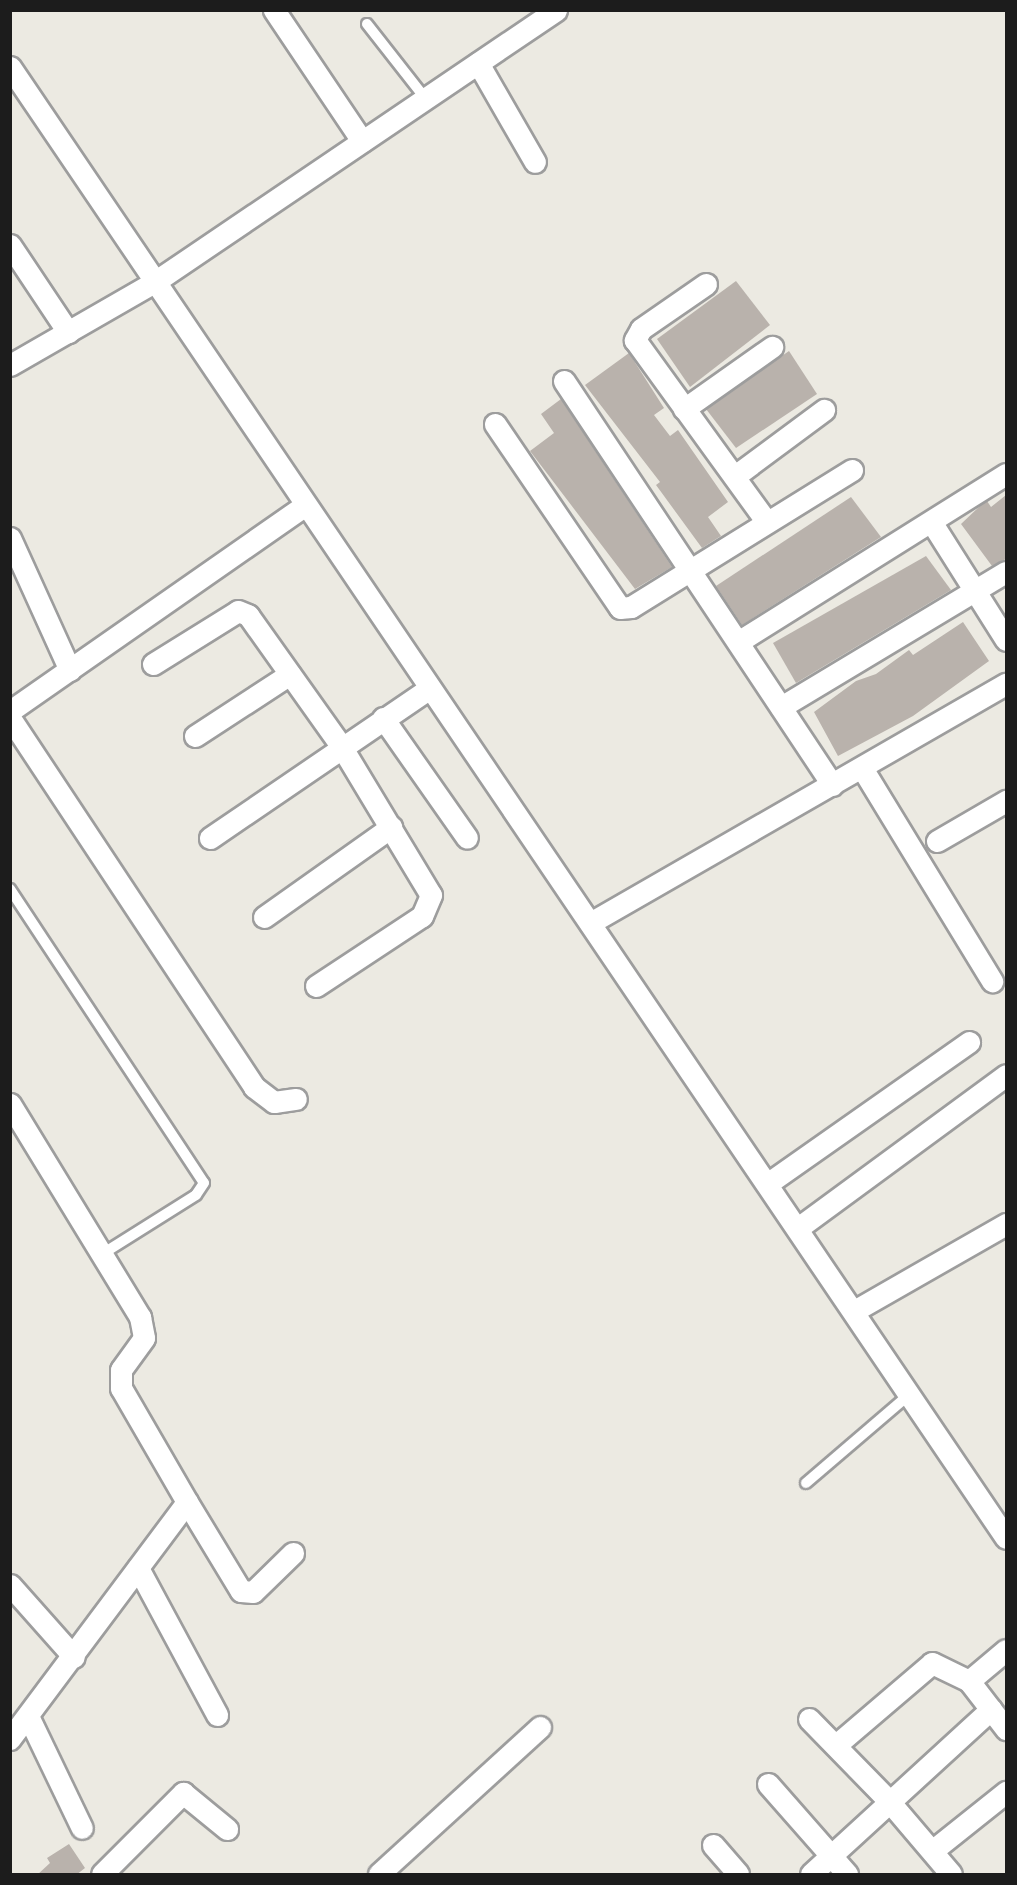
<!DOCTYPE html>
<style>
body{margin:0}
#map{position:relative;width:1017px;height:1885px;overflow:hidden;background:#eceae2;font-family:"Exo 2",sans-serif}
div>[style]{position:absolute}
.building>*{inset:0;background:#b9b2ac}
.roads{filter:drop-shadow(2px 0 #9d9d9d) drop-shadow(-2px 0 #9d9d9d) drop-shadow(0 2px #9d9d9d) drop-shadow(0 -2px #9d9d9d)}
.service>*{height:10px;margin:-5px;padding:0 5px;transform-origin:5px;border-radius:5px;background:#fff}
.minor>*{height:21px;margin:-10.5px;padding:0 10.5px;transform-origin:10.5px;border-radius:10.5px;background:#fff}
span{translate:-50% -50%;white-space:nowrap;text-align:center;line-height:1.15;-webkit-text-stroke:6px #fff;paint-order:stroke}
.frame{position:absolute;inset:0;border:12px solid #1c1c1c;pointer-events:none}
</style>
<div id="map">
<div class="building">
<i style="clip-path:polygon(736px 281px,770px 325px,690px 387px,657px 339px)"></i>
<i style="clip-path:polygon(789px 351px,817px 394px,736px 448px,706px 409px)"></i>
<i style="clip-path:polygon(629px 353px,664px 408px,654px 415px,670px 436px,678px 430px,728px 502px,708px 517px,721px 536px,702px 548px,656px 485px,660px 482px,585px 385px)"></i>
<i style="clip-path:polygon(561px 399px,672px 567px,635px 589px,530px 451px,554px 433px,541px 414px)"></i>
<i style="clip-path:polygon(1006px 495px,1006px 559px,992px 566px,961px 524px,981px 505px,987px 501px,991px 507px)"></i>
<i style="clip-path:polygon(851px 497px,881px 537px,742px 625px,716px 586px)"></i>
<i style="clip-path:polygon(926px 556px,951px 590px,796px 683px,773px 643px)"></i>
<i style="clip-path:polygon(963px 622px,989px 661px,913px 716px,838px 756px,814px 712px,856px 681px,876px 674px,909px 650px,913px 655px)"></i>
<i style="clip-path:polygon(69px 1844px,85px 1868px,76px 1875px,37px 1875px,50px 1863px,47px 1858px)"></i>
</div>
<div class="roads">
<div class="service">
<i style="left:367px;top:24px;width:94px;rotate:51.9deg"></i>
<i style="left:10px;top:889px;width:352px;rotate:56.6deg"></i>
<i style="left:204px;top:1183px;width:14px;rotate:124deg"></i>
<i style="left:196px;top:1195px;width:109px;rotate:147.8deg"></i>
<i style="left:806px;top:1483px;width:137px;rotate:-40.6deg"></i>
</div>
<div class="minor">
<i style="left:274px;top:10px;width:158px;rotate:56.1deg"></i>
<i style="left:478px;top:63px;width:114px;rotate:60.1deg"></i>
<i style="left:10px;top:67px;width:1776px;rotate:55.9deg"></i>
<i style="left:10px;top:245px;width:105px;rotate:56.3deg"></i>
<i style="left:706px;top:284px;width:79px;rotate:145.3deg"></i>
<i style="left:641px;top:329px;width:13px;rotate:119deg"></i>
<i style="left:635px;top:340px;width:223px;rotate:54.1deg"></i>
<i style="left:10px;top:365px;width:168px;rotate:-29.9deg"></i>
<i style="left:156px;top:281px;width:483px;rotate:-34.1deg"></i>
<i style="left:564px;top:381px;width:485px;rotate:56.4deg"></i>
<i style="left:684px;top:409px;width:108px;rotate:-35.2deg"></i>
<i style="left:495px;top:424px;width:222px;rotate:55.8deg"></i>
<i style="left:620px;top:608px;width:11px;rotate:-5deg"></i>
<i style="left:631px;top:607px;width:260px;rotate:-31.8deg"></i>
<i style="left:735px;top:476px;width:111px;rotate:-36.6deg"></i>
<i style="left:932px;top:523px;width:138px;rotate:57.7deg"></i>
<i style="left:10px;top:538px;width:145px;rotate:65.6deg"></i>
<i style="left:738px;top:642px;width:316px;rotate:-32.1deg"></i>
<i style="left:153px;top:664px;width:100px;rotate:-31.9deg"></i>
<i style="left:238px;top:611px;width:11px;rotate:22deg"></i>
<i style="left:248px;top:615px;width:161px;rotate:54.6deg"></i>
<i style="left:341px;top:746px;width:174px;rotate:58.9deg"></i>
<i style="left:431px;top:895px;width:23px;rotate:113deg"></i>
<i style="left:422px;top:916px;width:127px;rotate:146.6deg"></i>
<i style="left:781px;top:707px;width:262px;rotate:-31deg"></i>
<i style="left:10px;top:711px;width:360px;rotate:-34.9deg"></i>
<i style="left:10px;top:718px;width:442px;rotate:56.5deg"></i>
<i style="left:254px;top:1087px;width:25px;rotate:37deg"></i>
<i style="left:274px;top:1102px;width:22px;rotate:-8deg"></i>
<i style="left:383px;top:718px;width:146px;rotate:55deg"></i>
<i style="left:195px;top:736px;width:113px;rotate:-33.1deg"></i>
<i style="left:862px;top:768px;width:250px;rotate:58.6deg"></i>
<i style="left:210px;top:838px;width:266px;rotate:-34.3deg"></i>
<i style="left:937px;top:841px;width:80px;rotate:-30.1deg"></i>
<i style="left:264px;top:917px;width:156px;rotate:-35.3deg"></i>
<i style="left:590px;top:923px;width:480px;rotate:-29.9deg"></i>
<i style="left:10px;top:1104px;width:250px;rotate:58.6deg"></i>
<i style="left:140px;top:1317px;width:21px;rotate:79deg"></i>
<i style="left:144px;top:1338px;width:39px;rotate:126deg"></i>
<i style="left:121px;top:1370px;width:18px;rotate:90deg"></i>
<i style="left:121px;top:1388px;width:132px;rotate:59.9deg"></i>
<i style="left:187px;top:1502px;width:296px;rotate:126.8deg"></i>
<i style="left:767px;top:1184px;width:247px;rotate:-35.1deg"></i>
<i style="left:798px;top:1228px;width:258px;rotate:-36.3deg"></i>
<i style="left:854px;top:1311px;width:175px;rotate:-29.8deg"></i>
<i style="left:187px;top:1502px;width:104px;rotate:58.8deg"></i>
<i style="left:241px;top:1591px;width:12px;rotate:5deg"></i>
<i style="left:253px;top:1592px;width:56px;rotate:-44.3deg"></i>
<i style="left:138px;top:1568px;width:167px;rotate:61.7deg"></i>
<i style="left:10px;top:1585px;width:96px;rotate:48.4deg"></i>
<i style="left:969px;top:1681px;width:48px;rotate:-40deg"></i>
<i style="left:28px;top:1716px;width:124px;rotate:64.3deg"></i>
<i style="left:809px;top:1719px;width:113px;rotate:45.7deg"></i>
<i style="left:888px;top:1800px;width:97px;rotate:49.6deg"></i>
<i style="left:836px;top:1745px;width:126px;rotate:-40.5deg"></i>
<i style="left:932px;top:1663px;width:41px;rotate:25.9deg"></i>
<i style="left:969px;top:1681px;width:61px;rotate:52.4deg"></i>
<i style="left:768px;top:1784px;width:120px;rotate:48.7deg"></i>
<i style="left:713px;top:1845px;width:38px;rotate:49deg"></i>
<i style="left:932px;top:1851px;width:95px;rotate:-38.6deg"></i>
<i style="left:102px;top:1874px;width:115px;rotate:-45deg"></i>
<i style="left:183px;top:1793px;width:57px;rotate:39.3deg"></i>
<i style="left:379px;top:1874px;width:218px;rotate:-42.4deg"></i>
<i style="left:811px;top:1874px;width:244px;rotate:-42.5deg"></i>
</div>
</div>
<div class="frame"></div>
</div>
